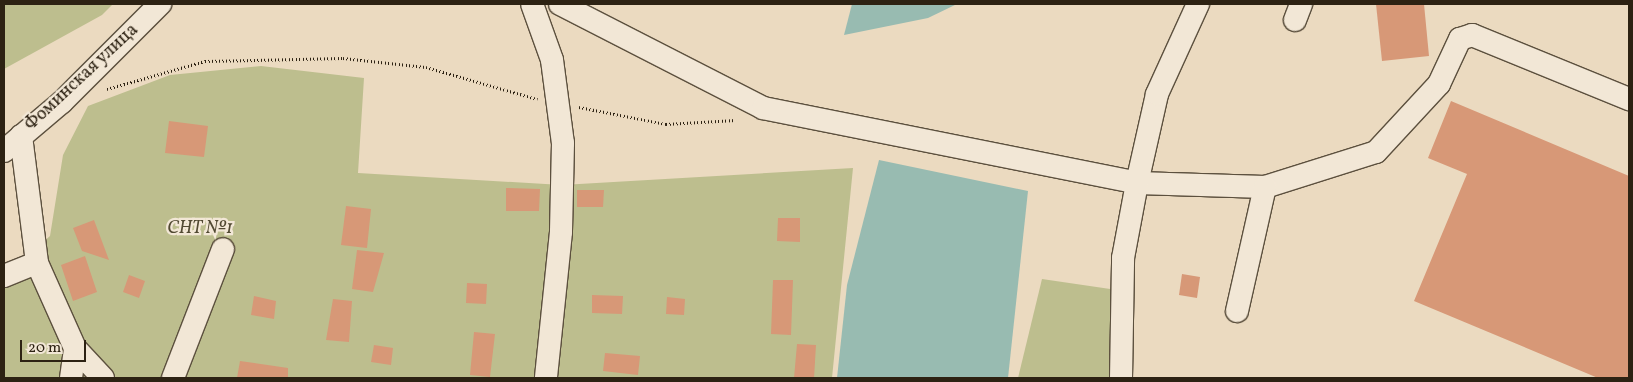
<!DOCTYPE html>
<meta charset="utf-8">
<style>
body{margin:0}
#map{position:relative;width:1633px;height:382px;overflow:hidden;background:#ebdac0;font-family:Vollkorn,serif}
div>[style]{position:absolute}
.green>*{inset:0;background:#bdbe8e}
.water>*{inset:0;background:#98bbb1}
.building>*{inset:0;background:#d79877}
.path>*{height:3px;margin-top:-1.5px;transform-origin:0;background:repeating-linear-gradient(90deg,#2d2213 0 1px,transparent 0 3.5px)}
.roads{filter:drop-shadow(1px 0 #5c503e) drop-shadow(-1px 0 #5c503e) drop-shadow(0 1px #5c503e) drop-shadow(0 -1px #5c503e)}
.minor>*{height:22px;margin:-11px;padding:0 11px;transform-origin:11px;border-radius:11px;background:#f2e7d6}
span{translate:-50% -50%;white-space:nowrap;text-align:center;line-height:1.15;-webkit-text-stroke:4.5px #f2e7d6;paint-order:stroke}
.street-label{font-size:18px;color:#2d2213}
.park-label{font-size:18px;color:#514932;font-style:italic}
.frame{position:absolute;inset:0;border:5px solid #2d2213;pointer-events:none}
.scale{position:absolute;left:20px;top:340px;width:66px;height:22px;box-sizing:border-box;border:2px solid #2d2213;border-top:0;padding-left:6px;font-size:15px;line-height:18px;white-space:nowrap;color:#2d2213;-webkit-text-stroke:4px #f2e7d6;paint-order:stroke}
</style>
<div id="map">
<div class="green">
<i style="clip-path:polygon(4px 4px,113px 4px,102px 15px,4px 69px)"></i>
<i style="clip-path:polygon(261px 66px,364px 78px,358px 173px,562px 185px,853px 168px,832px 378px,4px 378px,4px 277px,50px 236px,63px 155px,88px 106px,170px 75px)"></i>
<i style="clip-path:polygon(1042px 279px,1117px 290px,1114px 378px,1018px 378px)"></i>
</div>
<div class="water">
<i style="clip-path:polygon(852px 4px,957px 4px,928px 18px,844px 35px)"></i>
<i style="clip-path:polygon(879px 160px,1028px 191px,1008px 378px,837px 378px,847px 285px)"></i>
</div>
<div class="building">
<i style="clip-path:polygon(1376px 4px,1424px 4px,1429px 56px,1382px 61px)"></i>
<i style="clip-path:polygon(1451px 101px,1629px 176px,1629px 378px,1598px 378px,1414px 301px,1467px 174px,1428px 158px)"></i>
<i style="clip-path:polygon(169px 121px,208px 126px,204px 157px,165px 153px)"></i>
<i style="clip-path:polygon(506px 188px,540px 189px,539px 211px,506px 211px)"></i>
<i style="clip-path:polygon(577px 190px,604px 190px,603px 207px,577px 207px)"></i>
<i style="clip-path:polygon(346px 206px,371px 209px,367px 248px,341px 245px)"></i>
<i style="clip-path:polygon(778px 218px,800px 218px,800px 242px,777px 241px)"></i>
<i style="clip-path:polygon(94px 220px,109px 260px,82px 251px,73px 228px)"></i>
<i style="clip-path:polygon(357px 250px,384px 253px,373px 292px,352px 289px)"></i>
<i style="clip-path:polygon(85px 256px,97px 292px,73px 301px,61px 265px)"></i>
<i style="clip-path:polygon(1182px 274px,1200px 277px,1197px 298px,1179px 295px)"></i>
<i style="clip-path:polygon(129px 275px,145px 281px,139px 298px,123px 292px)"></i>
<i style="clip-path:polygon(773px 280px,793px 280px,791px 335px,771px 334px)"></i>
<i style="clip-path:polygon(467px 283px,487px 284px,486px 304px,466px 303px)"></i>
<i style="clip-path:polygon(592px 295px,623px 296px,622px 314px,592px 313px)"></i>
<i style="clip-path:polygon(254px 296px,276px 301px,274px 319px,251px 315px)"></i>
<i style="clip-path:polygon(667px 297px,685px 299px,684px 315px,666px 314px)"></i>
<i style="clip-path:polygon(333px 299px,352px 301px,349px 342px,326px 340px)"></i>
<i style="clip-path:polygon(474px 332px,495px 334px,490px 377px,470px 375px)"></i>
<i style="clip-path:polygon(797px 344px,816px 345px,814px 378px,794px 378px)"></i>
<i style="clip-path:polygon(374px 345px,393px 348px,391px 365px,371px 362px)"></i>
<i style="clip-path:polygon(605px 353px,640px 356px,638px 375px,603px 371px)"></i>
<i style="clip-path:polygon(240px 361px,288px 368px,288px 378px,237px 378px)"></i>
</div>
<div class="path">
<i style="left:107px;top:89px;width:102px;rotate:-15.9deg"></i>
<i style="left:205px;top:61px;width:138px;rotate:-1.2deg"></i>
<i style="left:343px;top:58px;width:83px;rotate:6.2deg"></i>
<i style="left:426px;top:67px;width:116px;rotate:16.1deg"></i>
<i style="left:579px;top:107px;width:89px;rotate:11.1deg"></i>
<i style="left:666px;top:124px;width:70px;rotate:-3.3deg"></i>
</div>
<div class="roads">
<div class="minor">
<i style="left:532px;top:4px;width:59px;rotate:70.3deg"></i>
<i style="left:552px;top:60px;width:84px;rotate:82.5deg"></i>
<i style="left:563px;top:143px;width:89px;rotate:91.3deg"></i>
<i style="left:561px;top:232px;width:147px;rotate:95.9deg"></i>
<i style="left:560px;top:4px;width:228px;rotate:27.1deg"></i>
<i style="left:763px;top:108px;width:381px;rotate:11.3deg"></i>
<i style="left:1137px;top:183px;width:128px;rotate:1.8deg"></i>
<i style="left:1265px;top:187px;width:116px;rotate:-17.5deg"></i>
<i style="left:1376px;top:152px;width:93px;rotate:-47.2deg"></i>
<i style="left:1439px;top:84px;width:50px;rotate:-65deg"></i>
<i style="left:1460px;top:39px;width:13px;rotate:-18deg"></i>
<i style="left:1472px;top:35px;width:170px;rotate:22.2deg"></i>
<i style="left:1295px;top:20px;width:17px;rotate:-69deg"></i>
<i style="left:21px;top:136px;width:128px;rotate:82.8deg"></i>
<i style="left:37px;top:263px;width:93px;rotate:65.9deg"></i>
<i style="left:75px;top:348px;width:41px;rotate:47deg"></i>
<i style="left:4px;top:151px;width:76px;rotate:-40.2deg"></i>
<i style="left:62px;top:102px;width:139px;rotate:-45deg"></i>
<i style="left:4px;top:276px;width:35px;rotate:-22deg"></i>
<i style="left:1237px;top:311px;width:127px;rotate:-77.3deg"></i>
<i style="left:71px;top:378px;width:30px;rotate:-82deg"></i>
<i style="left:173px;top:378px;width:138px;rotate:-68.8deg"></i>
<i style="left:1121px;top:378px;width:120px;rotate:-89deg"></i>
<i style="left:1123px;top:258px;width:76px;rotate:-79.4deg"></i>
<i style="left:1137px;top:183px;width:91px;rotate:-77.3deg"></i>
<i style="left:1157px;top:94px;width:99px;rotate:-65.5deg"></i>
</div>
</div>
<div class="street-label">
<span style="left:82px;top:78px;rotate:-43deg">Фоминская улица</span>
</div>
<div class="park-label">
<span style="left:200px;top:229px">СНТ №1</span>
</div>
<div class="frame"></div>
<div class="scale">20 m</div>
</div>
